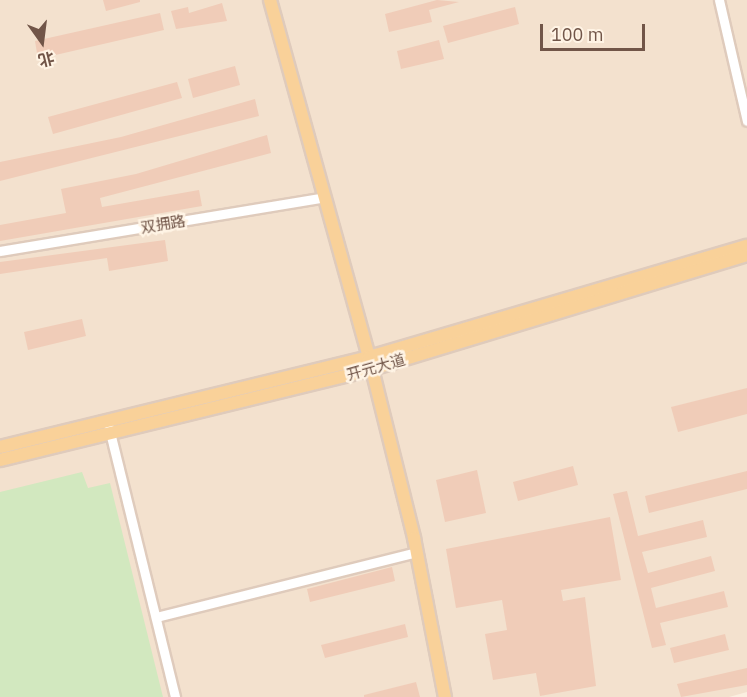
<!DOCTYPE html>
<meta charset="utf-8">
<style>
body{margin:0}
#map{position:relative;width:747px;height:697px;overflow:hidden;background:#fbefe0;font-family:"IBM Plex Sans","Noto Sans SC",sans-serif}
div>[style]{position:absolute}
.residential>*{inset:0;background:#f3e1ce}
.green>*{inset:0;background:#d2e8bf}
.building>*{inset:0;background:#f0ccb8}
.roads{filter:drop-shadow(2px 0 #dfcbbc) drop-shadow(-2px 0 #dfcbbc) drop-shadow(0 2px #dfcbbc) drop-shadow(0 -2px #dfcbbc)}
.minor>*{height:9px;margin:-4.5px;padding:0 4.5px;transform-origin:4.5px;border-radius:4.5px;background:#fff}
.major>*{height:12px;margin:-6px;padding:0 6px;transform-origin:6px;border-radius:6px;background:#f9d199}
span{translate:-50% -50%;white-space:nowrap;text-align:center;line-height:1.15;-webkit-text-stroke:5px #fff4e5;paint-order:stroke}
.street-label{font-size:15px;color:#715548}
.north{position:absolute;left:12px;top:12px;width:60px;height:60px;-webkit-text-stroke:4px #fff4e5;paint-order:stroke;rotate:166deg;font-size:16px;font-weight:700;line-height:24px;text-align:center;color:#715548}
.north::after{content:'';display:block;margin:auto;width:21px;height:27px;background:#715548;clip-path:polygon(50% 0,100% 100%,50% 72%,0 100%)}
.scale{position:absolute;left:540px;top:24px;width:105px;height:27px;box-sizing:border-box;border:3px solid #715548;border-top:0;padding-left:8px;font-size:18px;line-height:21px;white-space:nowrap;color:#715548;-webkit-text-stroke:4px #fff4e5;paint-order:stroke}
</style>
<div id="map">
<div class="residential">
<i style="clip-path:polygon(0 0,747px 0,747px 692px,729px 697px,0 697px)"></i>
</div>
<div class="green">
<i style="clip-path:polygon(82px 472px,88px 488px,110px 483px,163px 697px,0 697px,0 492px)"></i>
</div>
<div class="building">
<i style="clip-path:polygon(103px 0,140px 0,140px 2px,106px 11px)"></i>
<i style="clip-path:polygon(437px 0,459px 2px,429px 10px,432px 22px,389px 32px,385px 14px)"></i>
<i style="clip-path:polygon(222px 3px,227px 21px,176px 29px,171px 11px,188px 7px,189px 13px)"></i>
<i style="clip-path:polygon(515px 7px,519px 24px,448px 43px,443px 26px)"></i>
<i style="clip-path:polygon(160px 13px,164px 30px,38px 59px,35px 41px)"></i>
<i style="clip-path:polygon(439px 40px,444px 59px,401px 69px,397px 51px)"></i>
<i style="clip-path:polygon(235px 66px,240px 85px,193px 98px,188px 79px)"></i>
<i style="clip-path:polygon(177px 82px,182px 98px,53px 134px,48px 117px)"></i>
<i style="clip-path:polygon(255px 99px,259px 116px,0 181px,0 162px,121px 137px)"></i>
<i style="clip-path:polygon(267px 135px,271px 153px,100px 198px,102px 207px,199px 190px,202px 206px,0 241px,0 225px,66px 213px,61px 189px,136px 174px)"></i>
<i style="clip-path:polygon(165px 240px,168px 261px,109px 271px,107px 258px,0 274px,0 262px)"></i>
<i style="clip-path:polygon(82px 319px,86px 336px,28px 350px,24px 332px)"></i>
<i style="clip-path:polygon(747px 388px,747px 414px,678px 432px,671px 407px)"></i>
<i style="clip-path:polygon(573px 466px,578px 485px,518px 501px,513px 482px)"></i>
<i style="clip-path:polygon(477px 470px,486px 513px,445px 522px,436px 480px)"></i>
<i style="clip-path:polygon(747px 471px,747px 489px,649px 513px,645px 496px)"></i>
<i style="clip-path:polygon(627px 491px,638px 536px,703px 520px,707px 537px,642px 552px,648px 573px,711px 556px,715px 571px,651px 588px,656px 608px,724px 591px,728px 607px,660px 623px,666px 645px,652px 648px,613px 494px)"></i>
<i style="clip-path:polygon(610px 517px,621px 580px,561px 590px,563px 601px,585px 597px,596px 686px,540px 696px,536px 673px,493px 680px,485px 634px,507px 630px,502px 600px,456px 608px,446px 549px)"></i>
<i style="clip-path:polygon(392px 567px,395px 581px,310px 602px,307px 589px)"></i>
<i style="clip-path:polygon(405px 624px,408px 637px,325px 658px,321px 645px)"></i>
<i style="clip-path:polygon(725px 634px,729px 650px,674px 663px,670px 648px)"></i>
<i style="clip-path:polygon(747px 668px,747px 685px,681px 697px,677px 684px)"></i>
<i style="clip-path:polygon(416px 682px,420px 697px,364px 697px,364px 695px)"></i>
</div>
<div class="roads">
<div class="minor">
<i style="left:719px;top:0;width:124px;rotate:77deg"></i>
<i style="left:0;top:251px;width:329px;rotate:-9.4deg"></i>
<i style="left:109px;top:428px;width:277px;rotate:76.2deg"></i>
<i style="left:156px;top:617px;width:269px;rotate:-14deg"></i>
</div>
<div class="major">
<i style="left:270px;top:0;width:370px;rotate:74.5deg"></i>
<i style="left:369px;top:357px;width:187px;rotate:76deg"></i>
<i style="left:414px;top:538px;width:162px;rotate:79deg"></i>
<i style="left:0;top:447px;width:380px;rotate:-13.7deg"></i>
<i style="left:369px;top:357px;width:394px;rotate:-16.4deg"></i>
<i style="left:0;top:460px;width:383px;rotate:-13.7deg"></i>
<i style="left:372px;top:369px;width:392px;rotate:-16.9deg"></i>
</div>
</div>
<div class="street-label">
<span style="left:163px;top:224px;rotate:-9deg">双拥路</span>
<span style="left:376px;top:367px;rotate:-16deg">开元大道</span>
</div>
<div class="north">北</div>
<div class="scale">100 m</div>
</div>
